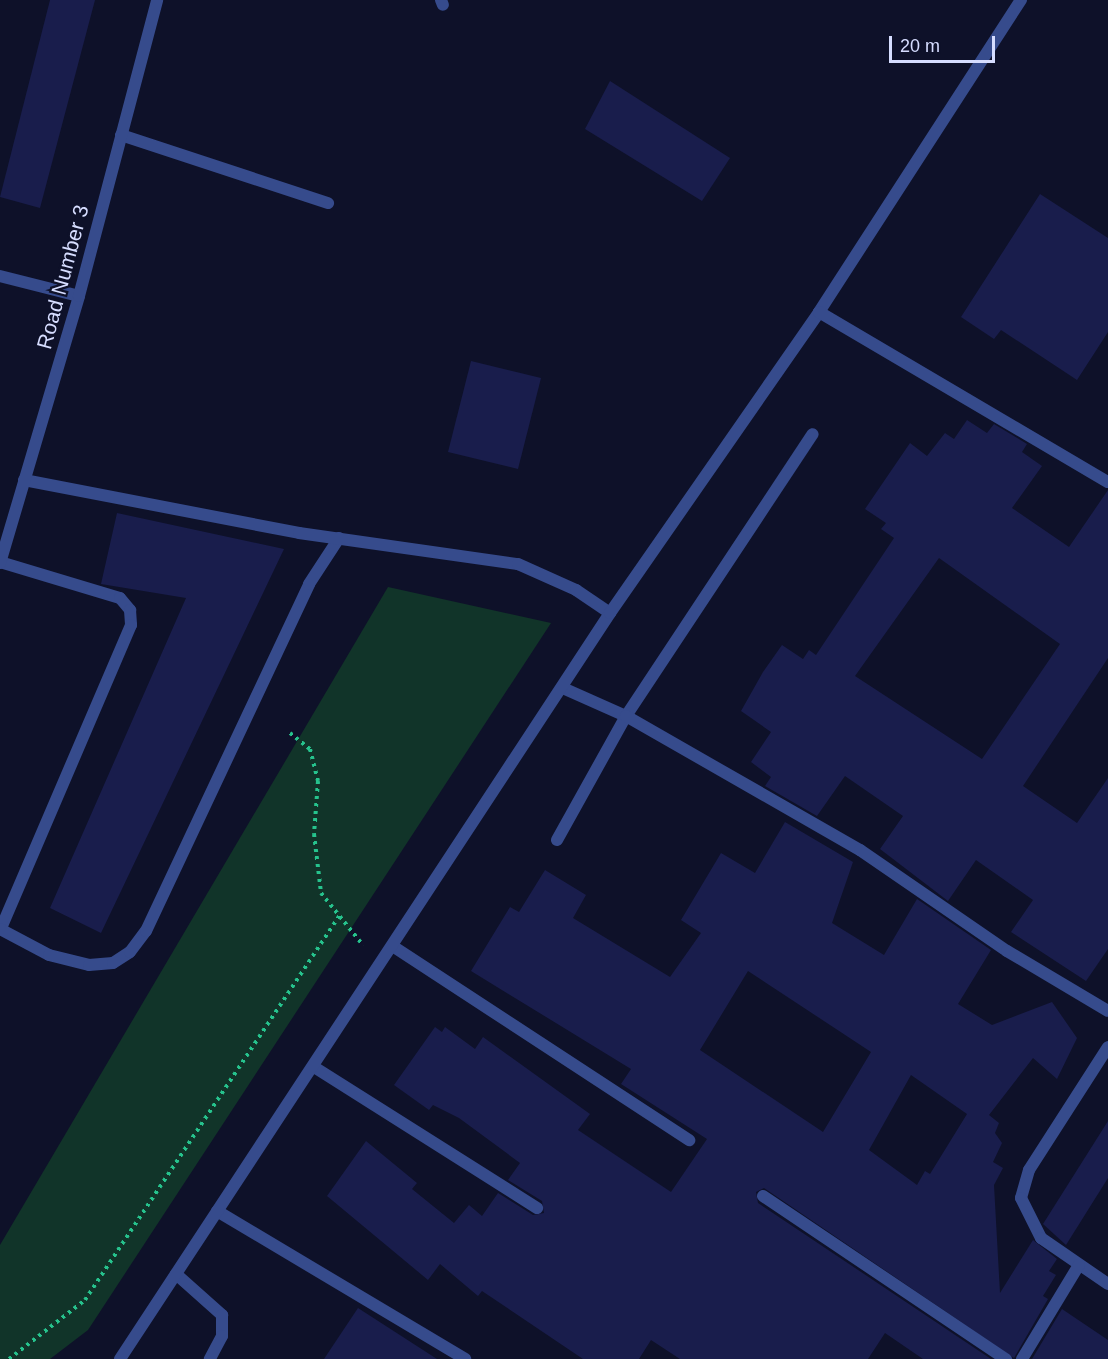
<!DOCTYPE html>
<style>
body{margin:0}
#map{position:relative;width:1108px;height:1359px;overflow:hidden;background:#0e1129;font-family:Helvetica,sans-serif}
div>[style]{position:absolute}
.green>*{inset:0;background:#113429}
.building>*{inset:0;background:#191d4c}
.path>*{height:4px;margin-top:-2px;transform-origin:0;background:repeating-linear-gradient(90deg,#26c38d 0 3px,transparent 0 7.5px)}
.service>*{height:12px;margin:-6px;padding:0 6px;transform-origin:6px;border-radius:6px;background:#364b8c}
.minor>*{height:12px;margin:-6px;padding:0 6px;transform-origin:6px;border-radius:6px;background:#364b8c}
span{translate:-50% -50%;white-space:nowrap;text-align:center;line-height:1.15;-webkit-text-stroke:4.5px #0e1129;paint-order:stroke}
.street-label{font-size:21px;color:#d6ddff}
.scale{position:absolute;left:889px;top:36px;width:106px;height:27px;box-sizing:border-box;border:3px solid #d6ddff;border-top:0;padding-left:8px;font-size:18px;line-height:21px;white-space:nowrap;color:#d6ddff;-webkit-text-stroke:4px #0e1129;paint-order:stroke}
</style>
<div id="map">
<div class="green">
<i style="clip-path:polygon(388px 587px,551px 623px,88px 1330px,50px 1359px,0 1359px,0 1245px)"></i>
</div>
<div class="building">
<i style="clip-path:polygon(50px 0,95px 0,40px 208px,0 197px)"></i>
<i style="clip-path:polygon(610px 81px,730px 158px,702px 201px,585px 129px)"></i>
<i style="clip-path:polygon(1040px 194px,1108px 238px,1108px 332px,1077px 380px,1001px 330px,994px 339px,961px 317px)"></i>
<i style="clip-path:polygon(471px 361px,541px 378px,518px 469px,448px 452px)"></i>
<i style="clip-path:polygon(evenodd,967px 420px,987px 433px,994px 424px,1027px 444px,1022px 452px,1042px 466px,1012px 508px,1069px 547px,1108px 490px,1108px 658px,1023px 786px,1077px 823px,1108px 778px,1108px 949px,1086px 981px,1011px 932px,1033px 900px,976px 860px,948px 901px,880px 849px,903px 816px,845px 776px,817px 816px,765px 786px,771px 777px,751px 762px,771px 732px,741px 711px,763px 672px,782px 645px,803px 659px,809px 650px,816px 655px,894px 538px,881px 529px,886px 523px,865px 509px,910px 443px,927px 456px,945px 433px,954px 439px,967px 420px,939px 558px,1060px 644px,982px 759px,855px 676px,939px 558px)"></i>
<i style="clip-path:polygon(117px 513px,284px 549px,101px 933px,50px 908px,186px 598px,101px 584px)"></i>
<i style="clip-path:polygon(evenodd,785px 822px,853px 862px,832px 923px,884px 955px,917px 899px,991px 950px,958px 1004px,992px 1025px,1052px 1002px,1077px 1038px,1057px 1079px,1033px 1058px,989px 1115px,999px 1123px,995px 1133px,1002px 1143px,993px 1162px,1003px 1168px,994px 1185px,1000px 1293px,1033px 1240px,1057px 1259px,1049px 1271px,1056px 1275px,1043px 1296px,1048px 1299px,1014px 1358px,764px 1188px,756px 1192px,758px 1203px,991px 1359px,923px 1359px,885px 1333px,868px 1359px,680px 1359px,651px 1340px,639px 1359px,583px 1359px,482px 1291px,478px 1296px,440px 1264px,428px 1280px,327px 1196px,366px 1141px,417px 1183px,412px 1189px,454px 1223px,469px 1205px,482px 1216px,498px 1193px,533px 1215px,544px 1213px,542px 1201px,508px 1180px,520px 1163px,459px 1118px,433px 1105px,429px 1110px,394px 1085px,435px 1027px,442px 1032px,445px 1027px,475px 1049px,483px 1037px,590px 1114px,578px 1130px,671px 1192px,707px 1139px,621px 1084px,631px 1069px,471px 971px,510px 907px,519px 912px,545px 870px,586px 895px,573px 918px,670px 977px,701px 933px,681px 920px,721px 853px,755px 873px,785px 822px,748px 971px,871px 1052px,823px 1132px,700px 1050px,748px 971px,785px 822px,911px 1075px,967px 1114px,930px 1174px,925px 1171px,917px 1185px,869px 1150px,911px 1075px)"></i>
<i style="clip-path:polygon(1108px 1121px,1108px 1178px,1066px 1245px,1043px 1224px)"></i>
<i style="clip-path:polygon(358px 1308px,437px 1359px,324px 1359px)"></i>
<i style="clip-path:polygon(1062px 1309px,1108px 1340px,1108px 1359px,1032px 1359px)"></i>
</div>
<div class="path">
<i style="left:290px;top:733px;width:26px;rotate:39deg"></i>
<i style="left:310px;top:749px;width:33px;rotate:76deg"></i>
<i style="left:318px;top:781px;width:53px;rotate:94.3deg"></i>
<i style="left:314px;top:834px;width:59px;rotate:83.2deg"></i>
<i style="left:321px;top:893px;width:67px;rotate:51.1deg"></i>
<i style="left:9px;top:1359px;width:96px;rotate:-37.8deg"></i>
<i style="left:85px;top:1300px;width:462px;rotate:-56.5deg"></i>
</div>
<div class="service">
<i style="left:0;top:562px;width:125px;rotate:16.7deg"></i>
<i style="left:120px;top:598px;width:16px;rotate:50deg"></i>
<i style="left:130px;top:610px;width:15px;rotate:86deg"></i>
<i style="left:131px;top:625px;width:331px;rotate:113.2deg"></i>
<i style="left:0;top:929px;width:55px;rotate:28deg"></i>
<i style="left:49px;top:955px;width:41px;rotate:14deg"></i>
<i style="left:89px;top:965px;width:24px;rotate:-5deg"></i>
<i style="left:113px;top:963px;width:20px;rotate:-33deg"></i>
<i style="left:130px;top:952px;width:26px;rotate:-53deg"></i>
<i style="left:146px;top:931px;width:383px;rotate:-64.8deg"></i>
<i style="left:309px;top:584px;width:55px;rotate:-56.9deg"></i>
<i style="left:394px;top:947px;width:353px;rotate:33.2deg"></i>
<i style="left:314px;top:1067px;width:264px;rotate:32.3deg"></i>
<i style="left:763px;top:1196px;width:293px;rotate:33.9deg"></i>
<i style="left:217px;top:1211px;width:289px;rotate:30.8deg"></i>
<i style="left:176px;top:1274px;width:62px;rotate:41.7deg"></i>
<i style="left:222px;top:1315px;width:21px;rotate:90deg"></i>
<i style="left:222px;top:1336px;width:26px;rotate:118deg"></i>
</div>
<div class="minor">
<i style="left:441px;top:0;width:5px;rotate:68deg"></i>
<i style="left:121px;top:135px;width:218px;rotate:18.2deg"></i>
<i style="left:0;top:276px;width:81px;rotate:14.2deg"></i>
<i style="left:819px;top:312px;width:372px;rotate:-57.1deg"></i>
<i style="left:24px;top:480px;width:280px;rotate:10.9deg"></i>
<i style="left:299px;top:533px;width:221px;rotate:8.1deg"></i>
<i style="left:518px;top:564px;width:64px;rotate:24.1deg"></i>
<i style="left:576px;top:590px;width:41px;rotate:34.1deg"></i>
<i style="left:0;top:563px;width:278px;rotate:-73.5deg"></i>
<i style="left:79px;top:296px;width:306px;rotate:-75.2deg"></i>
<i style="left:565px;top:689px;width:67px;rotate:23.9deg"></i>
<i style="left:626px;top:716px;width:338px;rotate:-56.5deg"></i>
<i style="left:557px;top:840px;width:142px;rotate:-60.9deg"></i>
<i style="left:626px;top:716px;width:270px;rotate:29.8deg"></i>
<i style="left:860px;top:850px;width:178px;rotate:34.5deg"></i>
<i style="left:1007px;top:951px;width:117px;rotate:30.7deg"></i>
<i style="left:1108px;top:1047px;width:146px;rotate:122.7deg"></i>
<i style="left:1029px;top:1170px;width:29px;rotate:106deg"></i>
<i style="left:1021px;top:1198px;width:45px;rotate:63.4deg"></i>
<i style="left:1041px;top:1238px;width:81px;rotate:34.5deg"></i>
<i style="left:120px;top:1359px;width:893px;rotate:-56.7deg"></i>
<i style="left:610px;top:613px;width:366px;rotate:-55.2deg"></i>
<i style="left:819px;top:312px;width:335px;rotate:30.5deg"></i>
<i style="left:1022px;top:1359px;width:110px;rotate:-58.8deg"></i>
</div>
<div class="street-label">
<span style="left:63px;top:277px;rotate:-75deg">Road Number 3</span>
</div>
<div class="scale">20 m</div>
</div>
